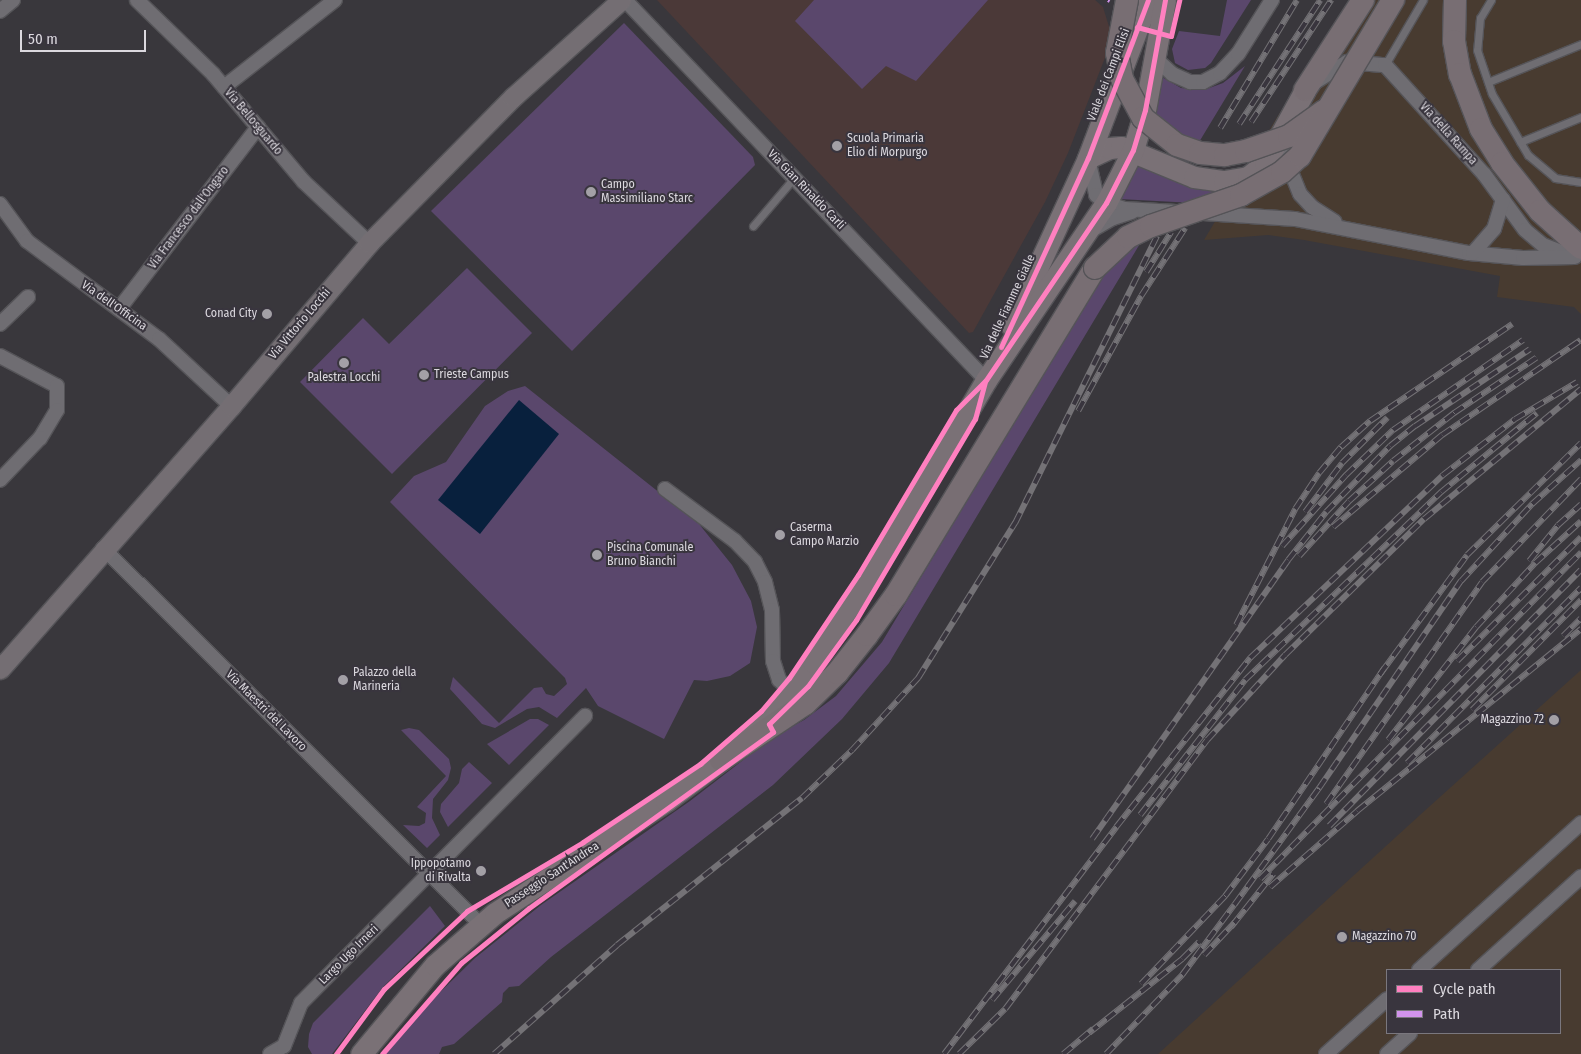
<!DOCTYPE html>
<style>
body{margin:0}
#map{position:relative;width:1581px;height:1054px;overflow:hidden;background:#39373c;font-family:"Fira Sans Condensed",sans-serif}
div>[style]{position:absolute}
.industrial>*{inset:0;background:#483b30}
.education>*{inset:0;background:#4b3938}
.green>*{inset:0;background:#5a476c}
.water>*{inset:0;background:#08203d}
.roads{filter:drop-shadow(1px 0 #555458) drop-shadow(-1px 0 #555458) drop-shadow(0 1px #555458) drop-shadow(0 -1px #555458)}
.service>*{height:7px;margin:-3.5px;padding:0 3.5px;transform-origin:3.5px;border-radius:3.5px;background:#6f6d72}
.minor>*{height:14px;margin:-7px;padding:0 7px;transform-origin:7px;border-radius:7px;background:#6f6d72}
.secondary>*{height:19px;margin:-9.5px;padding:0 9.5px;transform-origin:9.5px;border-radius:9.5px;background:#746e73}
.primary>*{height:21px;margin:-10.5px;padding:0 10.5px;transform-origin:10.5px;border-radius:10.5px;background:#7a7176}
.trunk>*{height:22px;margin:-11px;padding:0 11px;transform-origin:11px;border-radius:11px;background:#786e73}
.rail>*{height:5.5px;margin-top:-2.75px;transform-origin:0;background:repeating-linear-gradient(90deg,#39353e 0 11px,#747276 0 22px);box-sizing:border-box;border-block:1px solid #747276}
.bridges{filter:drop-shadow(1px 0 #555458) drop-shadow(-1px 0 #555458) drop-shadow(0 1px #555458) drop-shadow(0 -1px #555458)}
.trunk-bridge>*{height:22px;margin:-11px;padding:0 11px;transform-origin:11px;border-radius:11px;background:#786e73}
.quiet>*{height:4px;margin-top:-2px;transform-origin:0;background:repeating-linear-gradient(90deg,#d193ec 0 8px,transparent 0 12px)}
.cycleway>*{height:5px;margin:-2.5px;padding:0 2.5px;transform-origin:2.5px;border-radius:2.5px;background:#ff80c0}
.dots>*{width:14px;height:14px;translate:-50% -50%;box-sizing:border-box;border:2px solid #39353e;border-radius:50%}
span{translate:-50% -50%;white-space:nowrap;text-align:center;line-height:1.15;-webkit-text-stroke:4px #39353e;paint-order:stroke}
.street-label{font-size:12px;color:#dcd9df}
.poi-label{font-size:12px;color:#dcd9df}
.left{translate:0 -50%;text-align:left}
.right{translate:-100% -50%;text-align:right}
.legend{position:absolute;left:1386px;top:969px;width:175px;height:65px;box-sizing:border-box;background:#39353e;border:1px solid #7a777e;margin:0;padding:6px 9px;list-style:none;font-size:15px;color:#dcd9df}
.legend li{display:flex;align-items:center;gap:10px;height:25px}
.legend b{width:25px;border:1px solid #7a777e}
.scale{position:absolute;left:20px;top:30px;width:126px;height:22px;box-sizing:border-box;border:2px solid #dcd9df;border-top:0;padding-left:6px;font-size:15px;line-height:18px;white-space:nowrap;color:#dcd9df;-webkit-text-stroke:4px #39353e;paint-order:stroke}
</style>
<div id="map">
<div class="industrial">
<i style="clip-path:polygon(1353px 0,1581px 0,1581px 314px,1574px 307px,1497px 297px,1500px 276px,1304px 240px,1268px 235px,1204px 240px,1277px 117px)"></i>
<i style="clip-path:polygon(evenodd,1581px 670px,1581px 1054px,1158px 1054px,1420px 815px,1581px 670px,1387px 970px,1560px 970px,1560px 1033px,1387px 1033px,1387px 970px)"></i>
</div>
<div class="education">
<i style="clip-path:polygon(657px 0,1095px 0,1103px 7px,1110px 30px,1108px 50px,1068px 153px,1045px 202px,973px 332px,969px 333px)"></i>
</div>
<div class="green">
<i style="clip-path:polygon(814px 0,988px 0,916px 81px,886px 66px,862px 89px,795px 21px)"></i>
<i style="clip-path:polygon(1227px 0,1251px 0,1211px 63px,1205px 68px,1188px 70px,1175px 63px,1172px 49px,1179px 31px,1220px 36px)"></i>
<i style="clip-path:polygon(624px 23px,753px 157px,755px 165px,572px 351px,431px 211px)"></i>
<i style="clip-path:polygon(1245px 66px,1187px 162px,1174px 155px,1152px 110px,1160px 76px,1181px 88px,1204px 90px,1223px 83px)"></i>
<i style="clip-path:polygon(1136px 162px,1190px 187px,1217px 192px,1194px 203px,1119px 199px)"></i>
<i style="clip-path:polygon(1141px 242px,889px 663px,842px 719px,773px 785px,551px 957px,519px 986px,509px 987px,503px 993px,502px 1002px,454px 1044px,442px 1047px,439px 1054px,386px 1054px,428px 1004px,475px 958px,541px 905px,690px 801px,773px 737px,804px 720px,836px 696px,882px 642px,1102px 276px,1119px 255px)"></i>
<i style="clip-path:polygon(467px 268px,532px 333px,392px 474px,300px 382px,363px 318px,389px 344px)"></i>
<i style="clip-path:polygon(525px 386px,699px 524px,732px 565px,751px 601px,757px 627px,750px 663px,730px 676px,707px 681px,694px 680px,664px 739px,598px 706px,586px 688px,557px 718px,539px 707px,527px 709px,495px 728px,482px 724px,450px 689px,453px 677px,499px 723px,534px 688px,542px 687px,546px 694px,554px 696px,567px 684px,565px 678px,390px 502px,414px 476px,446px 462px,485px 406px,508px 391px)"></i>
<i style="clip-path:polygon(530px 719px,538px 719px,549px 725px,509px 765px,487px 744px)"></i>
<i style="clip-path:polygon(409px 728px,419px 730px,449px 759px,451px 768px,448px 780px,433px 799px,432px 818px,440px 835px,427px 848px,403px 825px,419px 826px,425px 823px,426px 813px,417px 807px,446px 776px,401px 730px)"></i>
<i style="clip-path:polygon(469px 762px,492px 783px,448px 827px,440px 812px,441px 804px,459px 783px,462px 769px)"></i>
<i style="clip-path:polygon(430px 906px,445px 926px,383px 987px,332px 1054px,312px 1054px,308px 1047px,309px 1034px,313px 1023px)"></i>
</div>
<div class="water">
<i style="clip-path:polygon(519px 400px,559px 434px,480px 534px,438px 500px)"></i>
</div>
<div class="roads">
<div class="service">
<i style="left:1491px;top:0;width:21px;rotate:121deg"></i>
<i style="left:1480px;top:18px;width:32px;rotate:95deg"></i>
<i style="left:1477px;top:50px;width:46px;rotate:71.2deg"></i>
<i style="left:1492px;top:94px;width:71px;rotate:59.5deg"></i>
<i style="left:1528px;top:155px;width:35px;rotate:40deg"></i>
<i style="left:1555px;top:178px;width:26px;rotate:9deg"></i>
<i style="left:1385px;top:65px;width:75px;rotate:-59.7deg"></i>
<i style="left:1488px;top:82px;width:100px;rotate:-22.2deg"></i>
<i style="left:1520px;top:142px;width:66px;rotate:-22.3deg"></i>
<i style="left:753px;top:226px;width:63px;rotate:-49.5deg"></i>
</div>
<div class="minor">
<i style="left:137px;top:0;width:106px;rotate:44.2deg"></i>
<i style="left:213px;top:74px;width:141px;rotate:49.9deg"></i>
<i style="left:304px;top:182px;width:89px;rotate:43.2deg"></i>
<i style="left:625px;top:0;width:524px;rotate:46.47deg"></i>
<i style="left:0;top:11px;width:17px;rotate:-40deg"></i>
<i style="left:1155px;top:58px;width:23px;rotate:43deg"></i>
<i style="left:1172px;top:74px;width:20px;rotate:24deg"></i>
<i style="left:1190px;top:82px;width:13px"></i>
<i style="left:1203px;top:82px;width:19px;rotate:-28deg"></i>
<i style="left:1220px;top:73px;width:26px;rotate:-47deg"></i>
<i style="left:1238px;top:54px;width:64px;rotate:-57.8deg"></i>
<i style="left:1315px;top:82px;width:38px;rotate:-32deg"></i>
<i style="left:1347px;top:62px;width:38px;rotate:5deg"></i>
<i style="left:1385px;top:65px;width:147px;rotate:47.8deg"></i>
<i style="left:1484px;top:174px;width:69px;rotate:53.8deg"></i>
<i style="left:1525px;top:230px;width:23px;rotate:40deg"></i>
<i style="left:1543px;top:245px;width:25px;rotate:21deg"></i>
<i style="left:224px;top:87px;width:141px;rotate:-38.1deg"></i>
<i style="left:1283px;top:134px;width:18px;rotate:90deg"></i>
<i style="left:1283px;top:152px;width:45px;rotate:68deg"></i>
<i style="left:1300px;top:194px;width:18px;rotate:47deg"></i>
<i style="left:1312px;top:207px;width:27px;rotate:33deg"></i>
<i style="left:1088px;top:159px;width:37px;rotate:77deg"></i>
<i style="left:1096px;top:195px;width:13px;rotate:39deg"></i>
<i style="left:1106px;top:203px;width:20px;rotate:18deg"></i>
<i style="left:1125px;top:209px;width:51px;rotate:3.4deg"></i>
<i style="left:0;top:204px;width:46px;rotate:53.9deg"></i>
<i style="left:27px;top:241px;width:164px;rotate:36.6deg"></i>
<i style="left:159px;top:339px;width:98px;rotate:42.9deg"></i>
<i style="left:1203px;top:213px;width:92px;rotate:3.7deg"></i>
<i style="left:1295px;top:219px;width:177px;rotate:11.1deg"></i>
<i style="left:1469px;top:253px;width:54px;rotate:5.3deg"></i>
<i style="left:1523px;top:258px;width:52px;rotate:-1.1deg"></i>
<i style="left:1092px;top:230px;width:24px;rotate:-30deg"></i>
<i style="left:1113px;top:218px;width:20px;rotate:-18deg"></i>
<i style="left:1473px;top:253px;width:32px;rotate:-49deg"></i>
<i style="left:1494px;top:229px;width:31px;rotate:-73deg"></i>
<i style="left:119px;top:309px;width:229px;rotate:-52.6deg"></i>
<i style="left:0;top:324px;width:39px;rotate:-44deg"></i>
<i style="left:0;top:356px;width:64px;rotate:27.8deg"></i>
<i style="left:57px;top:386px;width:24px;rotate:90deg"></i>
<i style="left:57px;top:410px;width:33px;rotate:121deg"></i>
<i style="left:40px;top:438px;width:58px;rotate:133.6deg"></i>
<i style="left:665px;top:489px;width:87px;rotate:36.6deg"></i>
<i style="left:735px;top:541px;width:29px;rotate:46deg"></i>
<i style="left:755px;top:562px;width:22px;rotate:63deg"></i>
<i style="left:765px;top:582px;width:29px;rotate:76deg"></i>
<i style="left:772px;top:610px;width:51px;rotate:88.9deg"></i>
<i style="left:773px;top:661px;width:20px;rotate:72deg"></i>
<i style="left:779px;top:680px;width:16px;rotate:43deg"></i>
<i style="left:103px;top:548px;width:534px;rotate:44.92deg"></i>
<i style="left:1419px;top:970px;width:219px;rotate:-42.2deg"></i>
<i style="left:1478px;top:970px;width:139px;rotate:-42.1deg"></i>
<i style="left:270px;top:1054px;width:16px;rotate:-30deg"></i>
<i style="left:284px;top:1046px;width:46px;rotate:-68.4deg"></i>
<i style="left:301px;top:1003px;width:404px;rotate:-45.3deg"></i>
<i style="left:1326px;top:1054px;width:82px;rotate:-42deg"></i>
<i style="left:1387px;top:1054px;width:31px;rotate:-42deg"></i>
</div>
<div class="secondary">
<i style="left:0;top:669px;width:350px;rotate:-48.7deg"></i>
<i style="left:231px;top:406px;width:214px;rotate:-49.7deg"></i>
<i style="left:369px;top:243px;width:205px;rotate:-45.4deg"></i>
<i style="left:513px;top:97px;width:145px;rotate:-41.9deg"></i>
</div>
<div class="primary">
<i style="left:1088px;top:158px;width:23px;rotate:-25deg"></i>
<i style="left:1109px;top:148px;width:12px;rotate:-5deg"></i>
<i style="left:1121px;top:147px;width:79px;rotate:22.3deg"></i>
<i style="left:1194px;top:177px;width:30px;rotate:8deg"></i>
<i style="left:1224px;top:181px;width:24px;rotate:-9deg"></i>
<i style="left:1248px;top:177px;width:22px;rotate:-39deg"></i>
<i style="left:1265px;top:163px;width:83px;rotate:-61.3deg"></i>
<i style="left:1011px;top:325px;width:184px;rotate:-65.2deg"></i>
<i style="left:1088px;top:158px;width:169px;rotate:-69.2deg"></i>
<i style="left:361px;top:1054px;width:116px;rotate:-50.3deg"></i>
<i style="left:435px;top:965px;width:79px;rotate:-40.9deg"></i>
<i style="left:495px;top:913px;width:204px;rotate:-33.2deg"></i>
<i style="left:666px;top:801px;width:69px;rotate:-36.7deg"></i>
<i style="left:721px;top:760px;width:74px;rotate:-42.3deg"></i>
<i style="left:776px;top:710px;width:61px;rotate:-52.4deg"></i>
<i style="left:813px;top:662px;width:149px;rotate:-57.1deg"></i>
<i style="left:894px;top:537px;width:182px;rotate:-59.6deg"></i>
<i style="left:986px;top:380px;width:214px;rotate:-55.9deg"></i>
<i style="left:1106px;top:203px;width:59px;rotate:-63deg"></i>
<i style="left:1133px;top:150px;width:42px;rotate:-73.3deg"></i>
<i style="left:1145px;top:110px;width:112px;rotate:-79.7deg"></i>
</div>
<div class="trunk">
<i style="left:1455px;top:0;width:41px;rotate:91.4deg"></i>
<i style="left:1454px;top:41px;width:34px;rotate:80deg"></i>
<i style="left:1460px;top:74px;width:59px;rotate:69.1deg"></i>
<i style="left:1481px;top:129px;width:40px;rotate:58deg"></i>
<i style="left:1502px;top:163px;width:61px;rotate:51.6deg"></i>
<i style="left:1540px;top:211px;width:55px;rotate:42.1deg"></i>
<i style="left:1305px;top:90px;width:107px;rotate:-57.2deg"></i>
<i style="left:721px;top:760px;width:101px;rotate:-33.7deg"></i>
<i style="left:805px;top:704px;width:45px;rotate:-44.1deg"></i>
<i style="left:837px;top:673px;width:48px;rotate:-51.7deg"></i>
<i style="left:867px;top:635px;width:49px;rotate:-54.1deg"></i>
<i style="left:896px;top:595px;width:383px;rotate:-58.7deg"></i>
</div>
</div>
<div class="rail">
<i style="left:1251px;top:122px;width:146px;rotate:-56.7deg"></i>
<i style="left:1239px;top:124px;width:148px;rotate:-56.8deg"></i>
<i style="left:1220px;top:128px;width:149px;rotate:-59deg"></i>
<i style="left:1146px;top:272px;width:47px;rotate:-58deg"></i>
<i style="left:1078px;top:411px;width:131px;rotate:-61.3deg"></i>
<i style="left:1141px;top:296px;width:81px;rotate:-57.1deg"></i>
<i style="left:1305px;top:512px;width:61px;rotate:-52.9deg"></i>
<i style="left:1342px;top:463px;width:64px;rotate:-45deg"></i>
<i style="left:1333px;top:527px;width:143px;rotate:-40.2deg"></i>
<i style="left:1442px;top:435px;width:168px;rotate:-34.4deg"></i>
<i style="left:1282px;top:546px;width:96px;rotate:-48deg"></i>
<i style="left:1346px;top:475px;width:65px;rotate:-43.8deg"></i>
<i style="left:1393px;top:430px;width:158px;rotate:-34.7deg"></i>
<i style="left:1299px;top:556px;width:74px;rotate:-47.7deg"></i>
<i style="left:1349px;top:501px;width:59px;rotate:-42.3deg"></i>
<i style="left:1393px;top:461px;width:78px;rotate:-38.2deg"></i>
<i style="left:1454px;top:413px;width:99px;rotate:-33.9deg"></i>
<i style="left:1529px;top:561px;width:46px;rotate:-51.1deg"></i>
<i style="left:1558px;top:525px;width:31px;rotate:-42deg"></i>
<i style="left:1236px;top:625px;width:130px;rotate:-63deg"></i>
<i style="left:1295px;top:509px;width:43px;rotate:-56.3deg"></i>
<i style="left:1319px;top:473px;width:34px;rotate:-50deg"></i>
<i style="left:1341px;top:447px;width:39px;rotate:-42deg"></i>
<i style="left:1370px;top:421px;width:172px;rotate:-34.3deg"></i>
<i style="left:1563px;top:636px;width:25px;rotate:-45deg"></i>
<i style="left:1457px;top:661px;width:175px;rotate:-45deg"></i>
<i style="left:1380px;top:674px;width:147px;rotate:-53.8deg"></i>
<i style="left:1467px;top:555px;width:160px;rotate:-44.5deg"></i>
<i style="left:1472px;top:710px;width:155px;rotate:-45.3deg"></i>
<i style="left:1388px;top:740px;width:143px;rotate:-52.1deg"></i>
<i style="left:1476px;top:627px;width:87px;rotate:-47.3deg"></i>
<i style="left:1535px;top:563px;width:62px;rotate:-42.4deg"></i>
<i style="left:1407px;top:763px;width:247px;rotate:-45.2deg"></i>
<i style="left:1326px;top:804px;width:271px;rotate:-54.9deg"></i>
<i style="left:1482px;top:582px;width:143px;rotate:-46.1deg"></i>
<i style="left:1140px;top:815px;width:171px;rotate:-52.1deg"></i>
<i style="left:1245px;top:680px;width:272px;rotate:-43.8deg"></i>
<i style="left:1441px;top:492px;width:124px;rotate:-39.5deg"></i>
<i style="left:1329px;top:826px;width:359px;rotate:-45.5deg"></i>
<i style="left:1092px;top:839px;width:341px;rotate:-54.9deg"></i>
<i style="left:1288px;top:560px;width:61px;rotate:-51.6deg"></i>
<i style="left:1326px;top:512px;width:92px;rotate:-45.9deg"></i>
<i style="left:1390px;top:446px;width:32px;rotate:-39deg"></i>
<i style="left:1415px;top:426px;width:138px;rotate:-33.8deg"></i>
<i style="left:1260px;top:879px;width:458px;rotate:-45.5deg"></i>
<i style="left:1270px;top:887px;width:116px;rotate:-41.1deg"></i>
<i style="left:1357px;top:811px;width:289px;rotate:-39.1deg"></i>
<i style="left:1231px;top:927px;width:68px;rotate:-51.6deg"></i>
<i style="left:1204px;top:955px;width:45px;rotate:-46.8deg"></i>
<i style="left:1141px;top:984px;width:122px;rotate:-46.3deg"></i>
<i style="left:1225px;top:896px;width:71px;rotate:-53deg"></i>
<i style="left:1268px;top:839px;width:207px;rotate:-55.8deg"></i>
<i style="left:992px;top:1000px;width:129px;rotate:-50deg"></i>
<i style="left:1089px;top:1033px;width:119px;rotate:-38.5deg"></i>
<i style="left:1182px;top:959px;width:24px;rotate:-45deg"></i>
<i style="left:494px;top:1054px;width:164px;rotate:-41.5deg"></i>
<i style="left:617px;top:945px;width:236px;rotate:-38.5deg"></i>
<i style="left:802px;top:798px;width:69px;rotate:-43.8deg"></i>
<i style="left:852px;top:750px;width:98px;rotate:-47.5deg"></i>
<i style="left:918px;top:678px;width:183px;rotate:-58deg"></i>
<i style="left:1015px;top:523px;width:320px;rotate:-63.7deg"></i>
<i style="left:944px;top:1054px;width:285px;rotate:-52.8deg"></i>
<i style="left:1116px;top:827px;width:216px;rotate:-51.6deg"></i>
<i style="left:1250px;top:658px;width:266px;rotate:-43.5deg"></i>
<i style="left:1443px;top:475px;width:91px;rotate:-37.9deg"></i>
<i style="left:1515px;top:419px;width:72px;rotate:-30.8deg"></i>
<i style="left:959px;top:1054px;width:64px;rotate:-44.4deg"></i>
<i style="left:1005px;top:1009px;width:336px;rotate:-53.1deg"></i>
<i style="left:1207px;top:740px;width:115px;rotate:-47.5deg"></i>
<i style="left:1285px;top:655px;width:194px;rotate:-44.4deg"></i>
<i style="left:1424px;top:519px;width:204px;rotate:-39.6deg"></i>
<i style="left:1063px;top:1054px;width:39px;rotate:-40deg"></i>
<i style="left:1106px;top:1054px;width:110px;rotate:-46.1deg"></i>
<i style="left:1182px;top:975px;width:87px;rotate:-53.4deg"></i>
<i style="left:1234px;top:905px;width:145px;rotate:-54deg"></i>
<i style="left:1319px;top:788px;width:251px;rotate:-55.6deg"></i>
<i style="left:1461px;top:581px;width:105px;rotate:-47.3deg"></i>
<i style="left:1532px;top:504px;width:66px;rotate:-41.9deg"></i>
</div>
<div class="bridges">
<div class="trunk-bridge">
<i style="left:1127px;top:0;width:54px;rotate:100.7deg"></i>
<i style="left:1117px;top:53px;width:26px;rotate:79deg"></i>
<i style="left:1122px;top:79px;width:44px;rotate:61.7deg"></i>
<i style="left:1143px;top:118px;width:43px;rotate:38.5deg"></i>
<i style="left:1177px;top:145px;width:24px;rotate:19deg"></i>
<i style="left:1200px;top:153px;width:25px;rotate:5deg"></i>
<i style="left:1225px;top:155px;width:21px;rotate:-11deg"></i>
<i style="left:1246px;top:151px;width:46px;rotate:-19.2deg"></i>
<i style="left:1289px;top:136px;width:43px;rotate:-35.5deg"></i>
<i style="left:1095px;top:268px;width:45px;rotate:-43.2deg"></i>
<i style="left:1128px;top:237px;width:25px;rotate:-26deg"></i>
<i style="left:1151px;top:226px;width:95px;rotate:-19deg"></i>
<i style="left:1241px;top:195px;width:47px;rotate:-29.3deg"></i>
<i style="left:1282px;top:172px;width:24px;rotate:-42deg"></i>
<i style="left:1300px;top:156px;width:182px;rotate:-59.2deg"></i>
</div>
</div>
<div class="quiet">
<i style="left:1108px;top:0;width:2px;rotate:27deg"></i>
</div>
<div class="cycleway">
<i style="left:1137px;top:27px;width:35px;rotate:15deg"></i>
<i style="left:1171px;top:36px;width:37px;rotate:-77deg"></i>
<i style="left:1001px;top:347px;width:208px;rotate:-65.3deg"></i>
<i style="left:1088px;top:158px;width:169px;rotate:-69.2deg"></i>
<i style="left:336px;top:1054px;width:81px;rotate:-53.6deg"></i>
<i style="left:384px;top:989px;width:114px;rotate:-43.2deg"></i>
<i style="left:467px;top:911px;width:135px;rotate:-30.7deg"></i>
<i style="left:583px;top:842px;width:141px;rotate:-33.7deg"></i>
<i style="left:700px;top:764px;width:81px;rotate:-41deg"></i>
<i style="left:761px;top:711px;width:43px;rotate:-49.7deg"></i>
<i style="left:789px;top:678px;width:124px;rotate:-56.2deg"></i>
<i style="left:858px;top:575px;width:192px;rotate:-59.3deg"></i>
<i style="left:956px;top:410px;width:42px;rotate:-45deg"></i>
<i style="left:986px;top:380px;width:214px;rotate:-55.9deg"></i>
<i style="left:1106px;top:203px;width:59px;rotate:-63deg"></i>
<i style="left:1133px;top:150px;width:42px;rotate:-73.3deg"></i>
<i style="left:1145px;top:110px;width:112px;rotate:-79.7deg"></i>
<i style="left:382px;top:1054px;width:121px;rotate:-49deg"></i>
<i style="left:461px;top:963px;width:87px;rotate:-39deg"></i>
<i style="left:529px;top:908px;width:301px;rotate:-35.8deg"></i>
<i style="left:773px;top:732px;width:9px;rotate:-117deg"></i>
<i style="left:769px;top:724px;width:54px;rotate:-44.3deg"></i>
<i style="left:808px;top:686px;width:82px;rotate:-54deg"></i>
<i style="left:856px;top:620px;width:234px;rotate:-59.4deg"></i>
<i style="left:975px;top:419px;width:39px;rotate:-75deg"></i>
</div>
<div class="dots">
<i style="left:837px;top:146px;background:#a3a0a6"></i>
<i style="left:591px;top:192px;background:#a3a0a6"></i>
<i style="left:267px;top:314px;background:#a3a0a6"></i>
<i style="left:344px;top:363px;background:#a3a0a6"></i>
<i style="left:424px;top:375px;background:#a3a0a6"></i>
<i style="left:780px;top:535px;background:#a3a0a6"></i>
<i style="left:597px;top:555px;background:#a3a0a6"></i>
<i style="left:343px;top:680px;background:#a3a0a6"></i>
<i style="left:1554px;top:720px;background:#a3a0a6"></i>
<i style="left:481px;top:871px;background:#a3a0a6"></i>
<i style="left:1342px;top:937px;background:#a3a0a6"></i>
</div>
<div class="street-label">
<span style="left:1109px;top:75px;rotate:-69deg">Viale dei Campi Elisi</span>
<span style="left:253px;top:122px;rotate:50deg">Via Bellosguardo</span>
<span style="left:1448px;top:134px;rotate:48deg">Via della Rampa</span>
<span style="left:806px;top:190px;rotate:46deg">Via Gian Rinaldo Carli</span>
<span style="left:189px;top:218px;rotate:-53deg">Via Francesco dall'Ongaro</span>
<span style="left:114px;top:306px;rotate:35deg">Via dell'Officina</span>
<span style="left:1008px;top:307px;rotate:-65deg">Via delle Fiamme Gialle</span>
<span style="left:300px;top:324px;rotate:-50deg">Via Vittorio Locchi</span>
<span style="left:266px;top:711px;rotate:45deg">Via Maestri del Lavoro</span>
<span style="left:552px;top:875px;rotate:-33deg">Passeggio Sant'Andrea</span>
<span style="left:349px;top:955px;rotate:-45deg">Largo Ugo Irneri</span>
</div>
<div class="poi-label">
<span class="left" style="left:847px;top:146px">Scuola Primaria<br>Elio di Morpurgo</span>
<span class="left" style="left:601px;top:192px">Campo<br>Massimiliano Starc</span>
<span class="right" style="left:257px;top:314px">Conad City</span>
<span class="left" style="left:434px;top:375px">Trieste Campus</span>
<span style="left:344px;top:378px">Palestra Locchi</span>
<span class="left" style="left:790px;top:535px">Caserma<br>Campo Marzio</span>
<span class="left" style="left:607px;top:555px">Piscina Comunale<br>Bruno Bianchi</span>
<span class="left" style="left:353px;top:680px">Palazzo della<br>Marineria</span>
<span class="right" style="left:1544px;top:720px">Magazzino 72</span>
<span class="right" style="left:471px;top:871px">Ippopotamo<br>di Rivalta</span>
<span class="left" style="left:1352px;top:937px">Magazzino 70</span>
</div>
<ul class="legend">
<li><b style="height:6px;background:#ff80c0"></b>Cycle path</li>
<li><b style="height:6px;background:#d193ec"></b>Path</li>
</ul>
<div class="scale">50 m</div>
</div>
